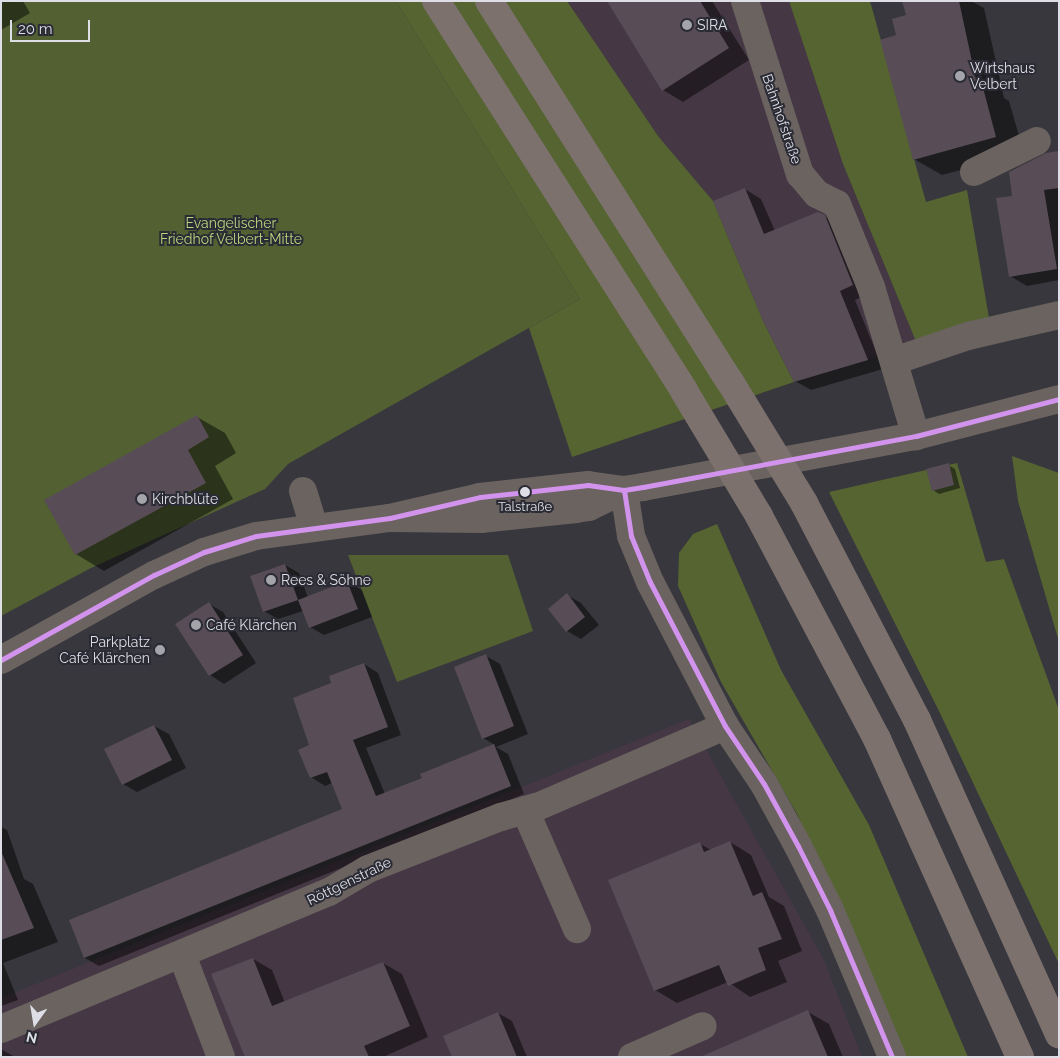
<!DOCTYPE html>
<meta charset="utf-8">
<style>
body{margin:0}
#map{position:relative;width:1060px;height:1058px;overflow:hidden;background:#37373d;font-family:Raleway,sans-serif}
div>[style]{position:absolute}
.industrial>*{inset:0;background:#453844}
.green>*{inset:0;background:#526032}
.forest>*{inset:0;background:#556431}
.shadow>*{inset:0;background:#0007}
.building>*{inset:0;background:#584d56}
.minor>*{height:28px;margin:-14px;padding:0 14px;transform-origin:14px;border-radius:14px;background:#6b6360}
.highway>*{height:28px;margin:-14px;padding:0 14px;transform-origin:14px;border-radius:14px;background:#7c716d}
.highway-bridge>*{height:28px;margin:-14px;padding:0 14px;transform-origin:14px;border-radius:14px;background:#7c716d}
.bus-1>*{height:5px;margin:-2.5px;padding:0 2.5px;transform-origin:2.5px;border-radius:2.5px;background:#d193ec}
.dots>*{width:14px;height:14px;translate:-50% -50%;box-sizing:border-box;border:2px solid #2a2b35;border-radius:50%}
span{translate:-50% -50%;white-space:nowrap;text-align:center;line-height:1.15;-webkit-text-stroke:4px #2a2b35;paint-order:stroke}
.bus-label{font-size:13px;color:#dedfe6}
.poi-label{font-size:14px;color:#dedfe6}
.left{translate:0 -50%;text-align:left}
.right{translate:-100% -50%;text-align:right}
.street-label{font-size:14px;color:#dedfe6}
.park-label{font-size:14px;color:#b9d47c}
.frame{position:absolute;inset:0;border:2px solid #dedfe6;pointer-events:none}
.north{position:absolute;left:10px;top:998px;width:50px;height:50px;-webkit-text-stroke:4px #2a2b35;paint-order:stroke;rotate:193deg;font-size:14px;font-weight:700;line-height:20px;text-align:center;color:#dedfe6}
.north::after{content:'';display:block;margin:auto;width:18px;height:22px;background:#dedfe6;clip-path:polygon(50% 0,100% 100%,50% 72%,0 100%)}
.scale{position:absolute;left:10px;top:20px;width:80px;height:22px;box-sizing:border-box;border:2px solid #dedfe6;border-top:0;padding-left:6px;font-size:15px;line-height:18px;white-space:nowrap;color:#dedfe6;-webkit-text-stroke:4px #2a2b35;paint-order:stroke}
</style>
<div id="map">
<div class="industrial">
<i style="clip-path:polygon(567px 1px,789px 1px,843px 164px,917px 344px,794px 382px,764px 323px,713px 201px,658px 136px)"></i>
<i style="clip-path:polygon(689px 719px,824px 960px,862px 1057px,1px 1057px,1px 998px)"></i>
</div>
<div class="green">
<i style="clip-path:polygon(1px 1px,396px 1px,580px 299px,288px 464px,265px 489px,91px 568px,1px 616px)"></i>
<i style="clip-path:polygon(348px 555px,508px 555px,533px 631px,397px 682px)"></i>
</div>
<div class="forest">
<i style="clip-path:polygon(396px 1px,567px 1px,658px 136px,713px 201px,764px 323px,794px 382px,572px 457px,529px 328px,580px 299px)"></i>
<i style="clip-path:polygon(789px 1px,870px 1px,926px 202px,967px 190px,989px 318px,917px 344px,843px 164px)"></i>
<i style="clip-path:polygon(1012px 456px,1059px 473px,1059px 642px,1018px 501px)"></i>
<i style="clip-path:polygon(957px 463px,986px 562px,1004px 559px,1059px 710px,1059px 964px,938px 709px,829px 492px)"></i>
<i style="clip-path:polygon(717px 524px,781px 670px,869px 825px,968px 1057px,904px 1057px,863px 958px,797px 814px,721px 682px,678px 586px,679px 553px,693px 534px)"></i>
</div>
<div class="shadow">
<i style="clip-path:polygon(1px 1px,23px 1px,30px 13px,1px 30px)"></i>
<i style="clip-path:polygon(609px 1px,712px 1px,749px 60px,683px 102px,663px 90px)"></i>
<i style="clip-path:polygon(903px 1px,971px 1px,984px 8px,1004px 98px,1009px 101px,1024px 153px,942px 175px,914px 159px,898px 36px,907px 15px)"></i>
<i style="clip-path:polygon(1059px 152px,1059px 280px,1027px 286px,1010px 276px,1014px 197px)"></i>
<i style="clip-path:polygon(745px 189px,761px 199px,775px 231px,824px 216px,841px 226px,869px 294px,855px 300px,883px 369px,811px 390px,795px 381px)"></i>
<i style="clip-path:polygon(197px 417px,225px 433px,236px 453px,215px 466px,233px 499px,104px 571px,76px 554px,46px 501px)"></i>
<i style="clip-path:polygon(948px 465px,955px 469px,960px 488px,939px 494px,933px 490px)"></i>
<i style="clip-path:polygon(285px 565px,299px 573px,308px 598px,347px 582px,362px 590px,372px 617px,324px 635px,310px 627px,303px 611px,278px 619px,264px 611px)"></i>
<i style="clip-path:polygon(567px 595px,581px 603px,599px 625px,581px 639px,567px 631px)"></i>
<i style="clip-path:polygon(209px 604px,223px 612px,256px 663px,224px 684px,210px 675px,177px 624px)"></i>
<i style="clip-path:polygon(486px 656px,500px 664px,528px 734px,496px 747px,508px 754px,524px 794px,99px 966px,85px 958px,71px 921px,344px 810px,332px 783px,325px 786px,311px 777px,310px 746px,332px 684px,364px 664px,378px 673px,401px 735px,366px 748px,385px 794px,424px 779px,422px 774px,495px 745px,483px 738px)"></i>
<i style="clip-path:polygon(154px 726px,169px 734px,186px 768px,137px 792px,123px 784px)"></i>
<i style="clip-path:polygon(1px 827px,7px 830px,24px 879px,33px 884px,58px 942px,3px 963px,18px 1000px,1px 1006px)"></i>
<i style="clip-path:polygon(730px 842px,751px 855px,769px 897px,784px 906px,802px 951px,778px 961px,787px 982px,750px 997px,728px 982px,677px 1003px,655px 990px,700px 844px,711px 850px)"></i>
<i style="clip-path:polygon(253px 959px,272px 970px,285px 1003px,383px 963px,402px 974px,428px 1037px,383px 1057px,246px 1057px)"></i>
<i style="clip-path:polygon(808px 1012px,829px 1024px,843px 1057px,703px 1057px)"></i>
<i style="clip-path:polygon(498px 1013px,512px 1021px,527px 1057px,453px 1057px)"></i>
<i style="clip-path:polygon(1px 1049px,15px 1057px,1px 1057px)"></i>
</div>
<div class="building">
<i style="clip-path:polygon(607px 1px,700px 1px,729px 48px,662px 91px)"></i>
<i style="clip-path:polygon(902px 1px,959px 1px,977px 85px,982px 84px,996px 137px,913px 160px,880px 40px,896px 35px,892px 19px,906px 15px)"></i>
<i style="clip-path:polygon(1059px 151px,1059px 188px,1044px 190px,1057px 269px,1009px 277px,996px 198px,1012px 196px,1009px 172px,1046px 153px)"></i>
<i style="clip-path:polygon(745px 188px,764px 234px,818px 212px,825px 215px,853px 285px,840px 291px,868px 360px,794px 382px,764px 323px,713px 201px)"></i>
<i style="clip-path:polygon(197px 415px,209px 437px,188px 450px,206px 483px,75px 555px,44px 500px)"></i>
<i style="clip-path:polygon(949px 463px,954px 485px,932px 491px,926px 469px)"></i>
<i style="clip-path:polygon(285px 564px,298px 600px,263px 612px,250px 576px)"></i>
<i style="clip-path:polygon(347px 581px,358px 609px,309px 628px,298px 600px)"></i>
<i style="clip-path:polygon(567px 593px,585px 617px,566px 632px,548px 609px)"></i>
<i style="clip-path:polygon(209px 602px,243px 655px,209px 676px,175px 624px)"></i>
<i style="clip-path:polygon(486px 654px,514px 726px,482px 739px,454px 667px)"></i>
<i style="clip-path:polygon(364px 663px,388px 727px,353px 740px,376px 796px,422px 778px,420px 774px,494px 744px,511px 786px,84px 958px,69px 920px,342px 809px,327px 772px,310px 778px,298px 750px,309px 745px,293px 698px,331px 683px,329px 676px)"></i>
<i style="clip-path:polygon(154px 725px,172px 760px,122px 785px,104px 749px)"></i>
<i style="clip-path:polygon(730px 841px,753px 896px,762px 892px,782px 939px,758px 948px,766px 970px,728px 986px,719px 965px,654px 991px,608px 880px,700px 842px,704px 852px)"></i>
<i style="clip-path:polygon(1px 851px,34px 928px,1px 940px)"></i>
<i style="clip-path:polygon(253px 958px,272px 1006px,383px 962px,410px 1026px,364px 1046px,369px 1057px,245px 1057px,211px 974px)"></i>
<i style="clip-path:polygon(808px 1010px,828px 1057px,700px 1057px)"></i>
<i style="clip-path:polygon(498px 1012px,517px 1057px,452px 1057px,443px 1036px)"></i>
</div>
<div class="minor">
<i style="left:745px;top:1px;width:182px;rotate:72.4deg"></i>
<i style="left:800px;top:174px;width:26px;rotate:50deg"></i>
<i style="left:817px;top:194px;width:22px;rotate:27deg"></i>
<i style="left:837px;top:204px;width:90px;rotate:67.7deg"></i>
<i style="left:871px;top:287px;width:156px;rotate:73.2deg"></i>
<i style="left:974px;top:172px;width:70px;rotate:-26.2deg"></i>
<i style="left:894px;top:361px;width:78px;rotate:-18.7deg"></i>
<i style="left:968px;top:336px;width:93px;rotate:-13deg"></i>
<i style="left:624px;top:490px;width:47px;rotate:81.3deg"></i>
<i style="left:631px;top:536px;width:50px;rotate:67.6deg"></i>
<i style="left:650px;top:582px;width:162px;rotate:62.5deg"></i>
<i style="left:725px;top:726px;width:70px;rotate:56.1deg"></i>
<i style="left:764px;top:784px;width:71px;rotate:61.3deg"></i>
<i style="left:798px;top:846px;width:72px;rotate:63.4deg"></i>
<i style="left:830px;top:910px;width:160px;rotate:67.1deg"></i>
<i style="left:303px;top:491px;width:37px;rotate:73deg"></i>
<i style="left:390px;top:518px;width:92px;rotate:-13.1deg"></i>
<i style="left:480px;top:497px;width:109px;rotate:-6.3deg"></i>
<i style="left:588px;top:485px;width:36px;rotate:8deg"></i>
<i style="left:624px;top:490px;width:19px;rotate:-9deg"></i>
<i style="left:643px;top:487px;width:278px;rotate:-10.6deg"></i>
<i style="left:916px;top:436px;width:148px;rotate:-14.5deg"></i>
<i style="left:1px;top:660px;width:175px;rotate:-29.1deg"></i>
<i style="left:154px;top:575px;width:55px;rotate:-24.7deg"></i>
<i style="left:204px;top:552px;width:54px;rotate:-17.1deg"></i>
<i style="left:256px;top:536px;width:135px;rotate:-7.7deg"></i>
<i style="left:390px;top:518px;width:91px;rotate:0.6deg"></i>
<i style="left:481px;top:519px;width:96px;rotate:-6deg"></i>
<i style="left:576px;top:509px;width:13px;rotate:-9deg"></i>
<i style="left:589px;top:507px;width:39px;rotate:-26deg"></i>
<i style="left:525px;top:810px;width:130px;rotate:66.4deg"></i>
<i style="left:182px;top:955px;width:109px;rotate:69.1deg"></i>
<i style="left:1px;top:1029px;width:355px;rotate:-22.7deg"></i>
<i style="left:329px;top:892px;width:45px;rotate:-30.5deg"></i>
<i style="left:368px;top:869px;width:143px;rotate:-21.4deg"></i>
<i style="left:501px;top:817px;width:37px;rotate:-16deg"></i>
<i style="left:537px;top:807px;width:205px;rotate:-23.3deg"></i>
<i style="left:632px;top:1057px;width:77px;rotate:-23.6deg"></i>
</div>
<div class="highway">
<i style="left:436px;top:1px;width:462px;rotate:57.5deg"></i>
<i style="left:489px;top:1px;width:449px;rotate:57.7deg"></i>
<i style="left:804px;top:503px;width:245px;rotate:62.5deg"></i>
<i style="left:917px;top:720px;width:345px;rotate:65.7deg"></i>
<i style="left:759px;top:516px;width:252px;rotate:62.1deg"></i>
<i style="left:877px;top:739px;width:349px;rotate:65.8deg"></i>
</div>
<div class="highway-bridge">
<i style="left:729px;top:380px;width:144px;rotate:58.6deg"></i>
<i style="left:684px;top:391px;width:146px;rotate:59deg"></i>
</div>
<div class="bus-1">
<i style="left:624px;top:490px;width:47px;rotate:81.3deg"></i>
<i style="left:631px;top:536px;width:50px;rotate:67.6deg"></i>
<i style="left:650px;top:582px;width:162px;rotate:62.5deg"></i>
<i style="left:725px;top:726px;width:70px;rotate:56.1deg"></i>
<i style="left:764px;top:784px;width:71px;rotate:61.3deg"></i>
<i style="left:798px;top:846px;width:72px;rotate:63.4deg"></i>
<i style="left:830px;top:910px;width:160px;rotate:67.1deg"></i>
<i style="left:1px;top:660px;width:175px;rotate:-29.1deg"></i>
<i style="left:154px;top:575px;width:55px;rotate:-24.7deg"></i>
<i style="left:204px;top:552px;width:54px;rotate:-17.1deg"></i>
<i style="left:256px;top:536px;width:135px;rotate:-7.7deg"></i>
<i style="left:390px;top:518px;width:92px;rotate:-13.1deg"></i>
<i style="left:480px;top:497px;width:109px;rotate:-6.3deg"></i>
<i style="left:588px;top:485px;width:36px;rotate:8deg"></i>
<i style="left:624px;top:490px;width:19px;rotate:-9deg"></i>
<i style="left:643px;top:487px;width:278px;rotate:-10.6deg"></i>
<i style="left:916px;top:436px;width:148px;rotate:-14.5deg"></i>
</div>
<div class="dots">
<i style="left:687px;top:25px;background:#a4a4ab"></i>
<i style="left:960px;top:76px;background:#a4a4ab"></i>
<i style="left:525px;top:492px;background:#dedfe6"></i>
<i style="left:142px;top:499px;background:#a4a4ab"></i>
<i style="left:271px;top:580px;background:#a4a4ab"></i>
<i style="left:196px;top:625px;background:#a4a4ab"></i>
<i style="left:160px;top:650px;background:#a4a4ab"></i>
</div>
<div class="bus-label">
<span style="left:525px;top:507px">Talstraße</span>
</div>
<div class="poi-label">
<span class="left" style="left:697px;top:25px">SIRA</span>
<span class="left" style="left:970px;top:76px">Wirtshaus<br>Velbert</span>
<span class="left" style="left:152px;top:499px">Kirchblüte</span>
<span class="left" style="left:281px;top:580px">Rees &amp; Söhne</span>
<span class="left" style="left:206px;top:625px">Café Klärchen</span>
<span class="right" style="left:150px;top:650px">Parkplatz<br>Café Klärchen</span>
</div>
<div class="street-label">
<span style="left:782px;top:119px;rotate:71deg">Bahnhofstraße</span>
<span style="left:349px;top:881px;rotate:-26deg">Röttgenstraße</span>
</div>
<div class="park-label">
<span style="left:231px;top:231px">Evangelischer<br>Friedhof Velbert-Mitte</span>
</div>
<div class="frame"></div>
<div class="north">N</div>
<div class="scale">20 m</div>
</div>
